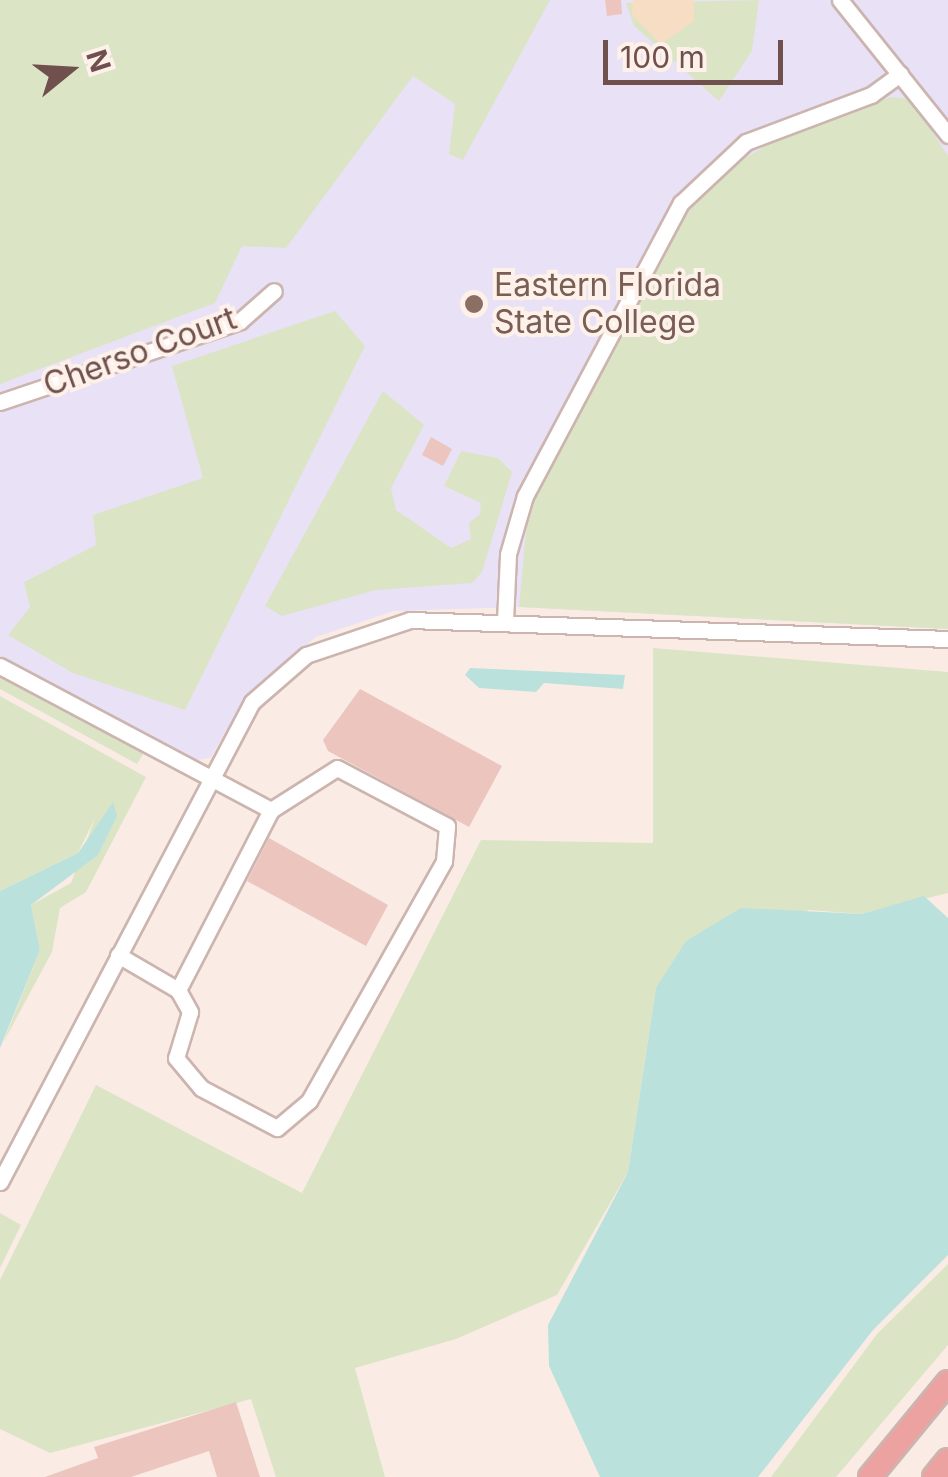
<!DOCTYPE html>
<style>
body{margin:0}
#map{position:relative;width:948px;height:1477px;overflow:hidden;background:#faece5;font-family:Inter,sans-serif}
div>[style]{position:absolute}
.education>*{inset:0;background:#e9e1f6}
.green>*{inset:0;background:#dbe5c5}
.sand>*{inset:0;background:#f6ddc3}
.water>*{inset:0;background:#bbe1dc}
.building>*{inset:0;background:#ecc5bf}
.roads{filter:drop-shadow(2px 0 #ccb4af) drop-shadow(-2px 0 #ccb4af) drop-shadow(0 2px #ccb4af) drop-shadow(0 -2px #ccb4af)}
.minor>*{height:15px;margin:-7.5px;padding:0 7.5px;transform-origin:7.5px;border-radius:7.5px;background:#fff}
.highway>*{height:22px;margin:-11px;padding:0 11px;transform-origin:11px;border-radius:11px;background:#eda2a2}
.dots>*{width:28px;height:28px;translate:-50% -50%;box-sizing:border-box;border:5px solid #fdf1ea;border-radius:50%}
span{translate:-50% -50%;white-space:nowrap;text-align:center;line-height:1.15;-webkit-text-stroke:8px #fdf1ea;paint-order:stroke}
.education-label{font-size:32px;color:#785e54}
.left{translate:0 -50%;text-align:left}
.street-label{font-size:32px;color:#6f504d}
.north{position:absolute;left:20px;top:20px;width:100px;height:100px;-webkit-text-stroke:8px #fdf1ea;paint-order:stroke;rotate:72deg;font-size:28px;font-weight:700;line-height:40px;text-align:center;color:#6f504d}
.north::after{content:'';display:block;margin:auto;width:35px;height:45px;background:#6f504d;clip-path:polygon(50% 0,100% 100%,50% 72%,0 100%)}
.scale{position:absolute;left:603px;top:40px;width:180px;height:45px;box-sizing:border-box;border:5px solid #6f504d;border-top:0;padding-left:12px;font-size:30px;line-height:35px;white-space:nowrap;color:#6f504d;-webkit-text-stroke:8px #fdf1ea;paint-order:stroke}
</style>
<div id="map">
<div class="education">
<i style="clip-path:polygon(0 0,948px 0,948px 629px,519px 607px,394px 611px,316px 637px,248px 693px,211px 757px,196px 761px,0 656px)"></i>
</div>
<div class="green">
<i style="clip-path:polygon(0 0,550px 0,463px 160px,449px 154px,455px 104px,413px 76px,286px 248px,242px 246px,215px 303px,0 384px)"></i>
<i style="clip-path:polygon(759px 0,752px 51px,719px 101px,634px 26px,626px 3px)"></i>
<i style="clip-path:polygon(892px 97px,911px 99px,948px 156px,948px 629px,519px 607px,528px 511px,658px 259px,709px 181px,794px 128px)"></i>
<i style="clip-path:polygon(335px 311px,365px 346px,185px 710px,73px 673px,8px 635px,30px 607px,24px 582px,96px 545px,93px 515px,203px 478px,172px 366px)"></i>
<i style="clip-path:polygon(383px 391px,424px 425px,391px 488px,396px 510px,451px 548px,471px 539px,469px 523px,480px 514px,481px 503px,444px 486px,461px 451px,498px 458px,512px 472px,482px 572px,472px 583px,376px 590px,282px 616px,265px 606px)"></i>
<i style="clip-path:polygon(653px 648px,948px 672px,948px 893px,862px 914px,809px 910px,656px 988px,628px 1172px,557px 1295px,456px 1339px,355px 1368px,385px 1477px,276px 1477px,251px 1399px,50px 1453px,0 1429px,0 1280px,96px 1085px,302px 1193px,481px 840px,653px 843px)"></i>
<i style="clip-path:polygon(0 673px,145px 751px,137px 764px,0 689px)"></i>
<i style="clip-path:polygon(0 696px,146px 777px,86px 892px,60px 908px,52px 952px,3px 1043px,40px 950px,31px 905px,71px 883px,95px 818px,78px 853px,0 891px)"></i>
<i style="clip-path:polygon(0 1213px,21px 1225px,0 1268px)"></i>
<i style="clip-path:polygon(948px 1264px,948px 1345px,836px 1477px,771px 1477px,877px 1334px)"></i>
</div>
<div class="sand">
<i style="clip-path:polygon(633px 0,694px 0,694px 21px,661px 44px,632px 15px)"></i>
</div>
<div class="water">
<i style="clip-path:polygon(470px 668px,625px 675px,623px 689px,544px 683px,536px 692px,479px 688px,465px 675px)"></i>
<i style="clip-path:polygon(113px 802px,117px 816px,98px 855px,31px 905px,40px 950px,0 1048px,0 891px,78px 853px)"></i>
<i style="clip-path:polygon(924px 896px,948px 918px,948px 1255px,873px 1330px,758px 1477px,600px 1477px,549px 1366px,548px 1325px,628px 1172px,656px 988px,686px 941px,741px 908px,862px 914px)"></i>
</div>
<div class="building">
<i style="clip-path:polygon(605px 0,621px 0,622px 14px,607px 16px)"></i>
<i style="clip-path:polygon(431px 437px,452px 449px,443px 466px,422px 455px)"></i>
<i style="clip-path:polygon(360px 689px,502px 766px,469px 827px,328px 751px,323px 740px)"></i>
<i style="clip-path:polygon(269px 838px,388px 905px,366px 946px,247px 881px)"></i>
<i style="clip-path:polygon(236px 1402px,260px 1477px,217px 1477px,209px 1451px,131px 1477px,45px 1477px,98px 1458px,94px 1447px)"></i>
</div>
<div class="roads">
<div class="minor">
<i style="left:840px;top:0;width:173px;rotate:51.3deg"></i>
<i style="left:0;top:402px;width:253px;rotate:-18.6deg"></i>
<i style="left:240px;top:321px;width:45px;rotate:-41.4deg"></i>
<i style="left:505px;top:621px;width:67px;rotate:-87.4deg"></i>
<i style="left:508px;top:554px;width:60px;rotate:-73.7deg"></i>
<i style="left:525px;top:496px;width:332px;rotate:-62deg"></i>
<i style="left:681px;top:203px;width:89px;rotate:-43.2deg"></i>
<i style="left:746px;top:142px;width:134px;rotate:-20.6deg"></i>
<i style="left:871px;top:95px;width:36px;rotate:-36deg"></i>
<i style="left:0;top:666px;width:307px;rotate:28deg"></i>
<i style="left:118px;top:955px;width:69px;rotate:30.3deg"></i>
<i style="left:178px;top:990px;width:25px;rotate:61deg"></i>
<i style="left:190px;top:1012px;width:48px;rotate:106.9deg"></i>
<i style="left:176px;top:1058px;width:39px;rotate:50deg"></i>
<i style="left:201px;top:1088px;width:86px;rotate:27.8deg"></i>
<i style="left:277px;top:1128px;width:42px;rotate:-40.2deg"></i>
<i style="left:309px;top:1101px;width:275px;rotate:-60.6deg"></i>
<i style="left:444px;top:861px;width:35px;rotate:-85deg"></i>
<i style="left:447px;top:826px;width:124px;rotate:-152.2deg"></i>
<i style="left:337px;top:768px;width:78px;rotate:147.5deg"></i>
<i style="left:271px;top:810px;width:203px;rotate:117.3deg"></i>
<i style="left:0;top:1182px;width:542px;rotate:-62.3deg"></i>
<i style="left:252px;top:702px;width:72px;rotate:-41deg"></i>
<i style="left:306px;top:655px;width:110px;rotate:-18.6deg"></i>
<i style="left:410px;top:620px;width:538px;rotate:2.02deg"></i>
</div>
<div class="highway">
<i style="left:870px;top:1477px;width:123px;rotate:-50.6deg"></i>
<i style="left:934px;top:1477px;width:22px;rotate:-51deg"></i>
</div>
</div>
<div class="dots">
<i style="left:474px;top:304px;background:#8d6e63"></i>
</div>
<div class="education-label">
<span class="left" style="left:494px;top:304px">Eastern Florida<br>State College</span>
</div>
<div class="street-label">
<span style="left:140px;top:352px;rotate:-20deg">Cherso Court</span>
</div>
<div class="north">N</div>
<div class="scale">100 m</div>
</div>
